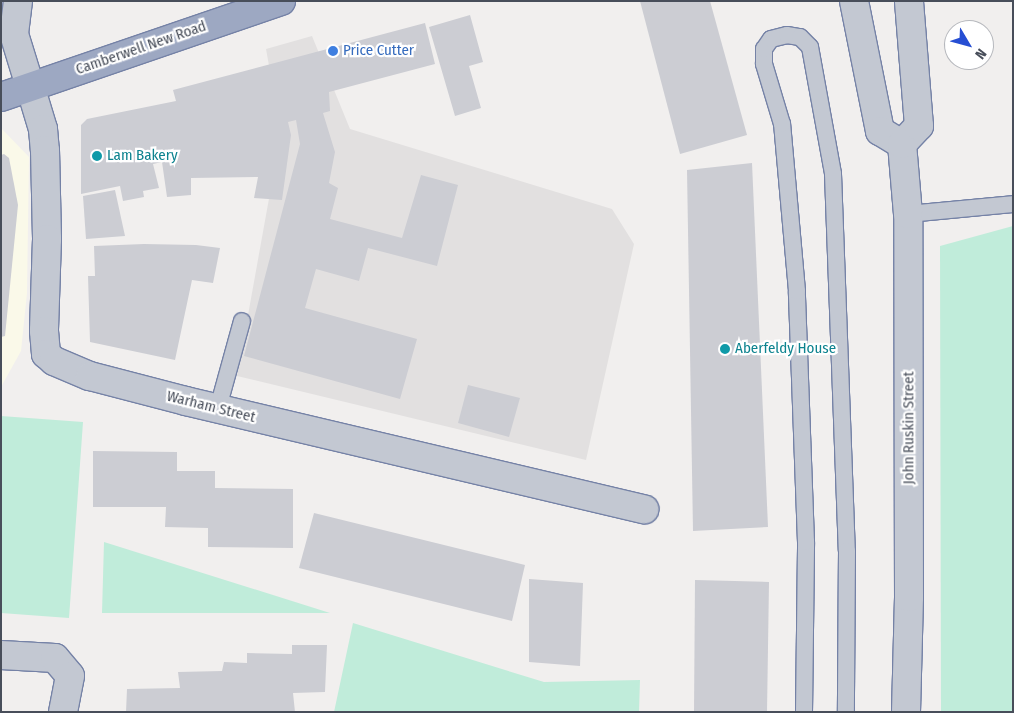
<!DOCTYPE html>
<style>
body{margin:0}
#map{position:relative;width:1014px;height:713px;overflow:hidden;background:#f1efee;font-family:"Fira Sans Condensed",sans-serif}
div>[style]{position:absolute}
.commercial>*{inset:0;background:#faf9e9}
.education>*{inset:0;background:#e2e0e0}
.green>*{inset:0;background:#c0ecda}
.building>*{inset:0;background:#cccdd3}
.roads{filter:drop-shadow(1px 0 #7582a6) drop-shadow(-1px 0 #7582a6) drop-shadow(0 1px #7582a6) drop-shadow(0 -1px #7582a6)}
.service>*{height:16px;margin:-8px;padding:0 8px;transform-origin:8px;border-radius:8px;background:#c3c8d2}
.minor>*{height:28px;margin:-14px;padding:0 14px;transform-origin:14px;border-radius:14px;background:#c3c8d2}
.tertiary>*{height:28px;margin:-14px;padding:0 14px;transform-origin:14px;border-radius:14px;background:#c3c8d2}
.trunk>*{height:28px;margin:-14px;padding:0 14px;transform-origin:14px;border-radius:14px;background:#9da8c2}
.dots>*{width:14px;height:14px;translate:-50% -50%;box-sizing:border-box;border:2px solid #fff;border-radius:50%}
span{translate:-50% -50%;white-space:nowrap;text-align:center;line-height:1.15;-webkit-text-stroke:4.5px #fff;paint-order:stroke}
.street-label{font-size:15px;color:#484e5a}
.shop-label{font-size:15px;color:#366cbe}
.left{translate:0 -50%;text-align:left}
.culture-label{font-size:15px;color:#0d838f}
.frame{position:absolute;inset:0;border:2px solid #484e5a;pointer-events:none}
.north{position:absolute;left:944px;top:20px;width:50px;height:50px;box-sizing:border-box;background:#fff;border:1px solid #b6b8bd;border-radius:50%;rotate:127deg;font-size:14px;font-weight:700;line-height:20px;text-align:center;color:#484e5a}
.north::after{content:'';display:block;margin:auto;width:18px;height:22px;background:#264ed3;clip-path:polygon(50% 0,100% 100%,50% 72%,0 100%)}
</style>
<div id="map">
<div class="commercial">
<i style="clip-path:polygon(1px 128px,29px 157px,27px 293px,21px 351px,1px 387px)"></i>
</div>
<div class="education">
<i style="clip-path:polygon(312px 36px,350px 129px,612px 209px,634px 244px,586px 460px,237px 376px,281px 132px,266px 49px)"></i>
</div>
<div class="green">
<i style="clip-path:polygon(1013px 226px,1013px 712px,941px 712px,940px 246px)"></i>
<i style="clip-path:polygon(1px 416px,83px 422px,69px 618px,1px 613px)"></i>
<i style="clip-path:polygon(104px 542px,330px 613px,102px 613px)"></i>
<i style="clip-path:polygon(353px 623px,544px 682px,640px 680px,639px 712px,334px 712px)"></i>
</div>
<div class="building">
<i style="clip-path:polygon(640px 1px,710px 1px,747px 135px,680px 154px)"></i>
<i style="clip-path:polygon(470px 15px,483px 62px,469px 66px,481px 108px,455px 116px,429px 27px)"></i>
<i style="clip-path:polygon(425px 23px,435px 64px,329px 92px,330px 111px,323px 113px,335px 152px,329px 183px,338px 188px,330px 219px,402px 238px,421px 175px,458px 185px,437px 266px,368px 248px,359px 281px,316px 269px,305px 308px,417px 339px,400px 399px,244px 356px,300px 144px,296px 120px,288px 122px,291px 135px,282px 200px,254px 198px,258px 177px,191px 178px,191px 195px,167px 197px,162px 162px,153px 164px,159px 188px,143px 191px,144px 197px,123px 201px,120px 186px,81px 194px,81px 125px,87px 119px,176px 101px,173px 90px)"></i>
<i style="clip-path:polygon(4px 154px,9px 158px,18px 205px,5px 336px,1px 337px,1px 155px)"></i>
<i style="clip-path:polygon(752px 163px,768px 527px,693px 531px,687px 170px)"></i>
<i style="clip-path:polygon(115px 190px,125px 236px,86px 239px,83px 196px)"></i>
<i style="clip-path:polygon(144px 244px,196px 245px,220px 248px,213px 283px,192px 280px,175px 360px,90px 342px,88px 276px,95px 276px,94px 246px)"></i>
<i style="clip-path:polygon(468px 385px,520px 398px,509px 437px,458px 423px)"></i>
<i style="clip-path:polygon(93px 451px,177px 452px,177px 471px,215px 471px,215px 488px,293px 489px,293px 548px,208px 547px,208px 528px,165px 527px,166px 507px,93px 507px)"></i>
<i style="clip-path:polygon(314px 513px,525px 565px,512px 621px,299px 568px)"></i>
<i style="clip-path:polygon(529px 579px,583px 583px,580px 666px,529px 662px)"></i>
<i style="clip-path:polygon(695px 580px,769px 582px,767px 712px,694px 712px)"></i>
<i style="clip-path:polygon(292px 645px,327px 645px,325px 692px,293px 693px,295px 712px,126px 712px,127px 689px,180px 688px,178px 672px,222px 671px,224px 662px,247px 663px,247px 653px,292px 654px)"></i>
</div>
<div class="roads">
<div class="service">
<i style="left:908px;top:214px;width:105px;rotate:-5.4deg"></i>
<i style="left:218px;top:408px;width:90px;rotate:-74.6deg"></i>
<i style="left:804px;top:712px;width:170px;rotate:-89.3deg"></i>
<i style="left:806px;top:542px;width:251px;rotate:-92.1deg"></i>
<i style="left:797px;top:291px;width:168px;rotate:-95.1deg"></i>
<i style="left:782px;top:124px;width:63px;rotate:-106.7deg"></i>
<i style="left:764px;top:64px;width:15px;rotate:-90deg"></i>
<i style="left:764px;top:49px;width:12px;rotate:-55deg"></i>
<i style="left:771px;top:39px;width:16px;rotate:-14deg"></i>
<i style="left:787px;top:35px;width:13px;rotate:9deg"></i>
<i style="left:800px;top:37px;width:14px;rotate:45deg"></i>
<i style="left:810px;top:47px;width:129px;rotate:79.7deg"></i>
<i style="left:833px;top:174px;width:377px;rotate:87.9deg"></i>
<i style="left:847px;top:551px;width:161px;rotate:90.4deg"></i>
</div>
<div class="minor">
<i style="left:30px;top:86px;width:45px;rotate:73.2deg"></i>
<i style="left:43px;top:129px;width:21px;rotate:85deg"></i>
<i style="left:45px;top:150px;width:89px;rotate:88.7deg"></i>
<i style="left:47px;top:239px;width:92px;rotate:91.9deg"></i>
<i style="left:44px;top:331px;width:23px;rotate:85deg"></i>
<i style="left:46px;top:354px;width:11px;rotate:41deg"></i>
<i style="left:54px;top:361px;width:39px;rotate:23deg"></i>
<i style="left:90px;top:376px;width:99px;rotate:14.6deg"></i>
<i style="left:186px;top:401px;width:471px;rotate:13.3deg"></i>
<i style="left:1px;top:655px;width:54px;rotate:3.2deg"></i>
<i style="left:55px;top:658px;width:23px;rotate:50deg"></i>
<i style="left:70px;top:676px;width:37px;rotate:101deg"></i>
</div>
<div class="tertiary">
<i style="left:18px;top:1px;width:33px;rotate:97deg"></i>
<i style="left:14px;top:34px;width:54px;rotate:72.9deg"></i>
<i style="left:854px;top:1px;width:133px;rotate:78.7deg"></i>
<i style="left:880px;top:131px;width:26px;rotate:31deg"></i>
<i style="left:906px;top:712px;width:115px;rotate:-88.5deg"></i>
<i style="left:909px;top:597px;width:383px;rotate:-90.1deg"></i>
<i style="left:908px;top:214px;width:70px;rotate:-94.9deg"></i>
<i style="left:902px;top:144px;width:25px;rotate:-47deg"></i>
<i style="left:919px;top:126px;width:125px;rotate:-94.6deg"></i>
</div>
<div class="trunk">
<i style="left:1px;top:97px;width:296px;rotate:-18.9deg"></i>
</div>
</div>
<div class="dots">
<i style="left:333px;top:51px;background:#3f7fe0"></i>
<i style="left:97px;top:156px;background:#0f9aa8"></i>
<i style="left:725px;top:349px;background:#0f9aa8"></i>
</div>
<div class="street-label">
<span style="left:141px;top:48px;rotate:-19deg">Camberwell New Road</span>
<span style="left:211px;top:407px;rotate:14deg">Warham Street</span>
<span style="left:909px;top:428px;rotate:-90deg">John Ruskin Street</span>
</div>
<div class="shop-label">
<span class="left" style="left:343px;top:51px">Price Cutter</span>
</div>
<div class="culture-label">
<span class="left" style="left:107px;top:156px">Lam Bakery</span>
<span class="left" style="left:735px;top:349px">Aberfeldy House</span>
</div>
<div class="frame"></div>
<div class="north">N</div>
</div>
